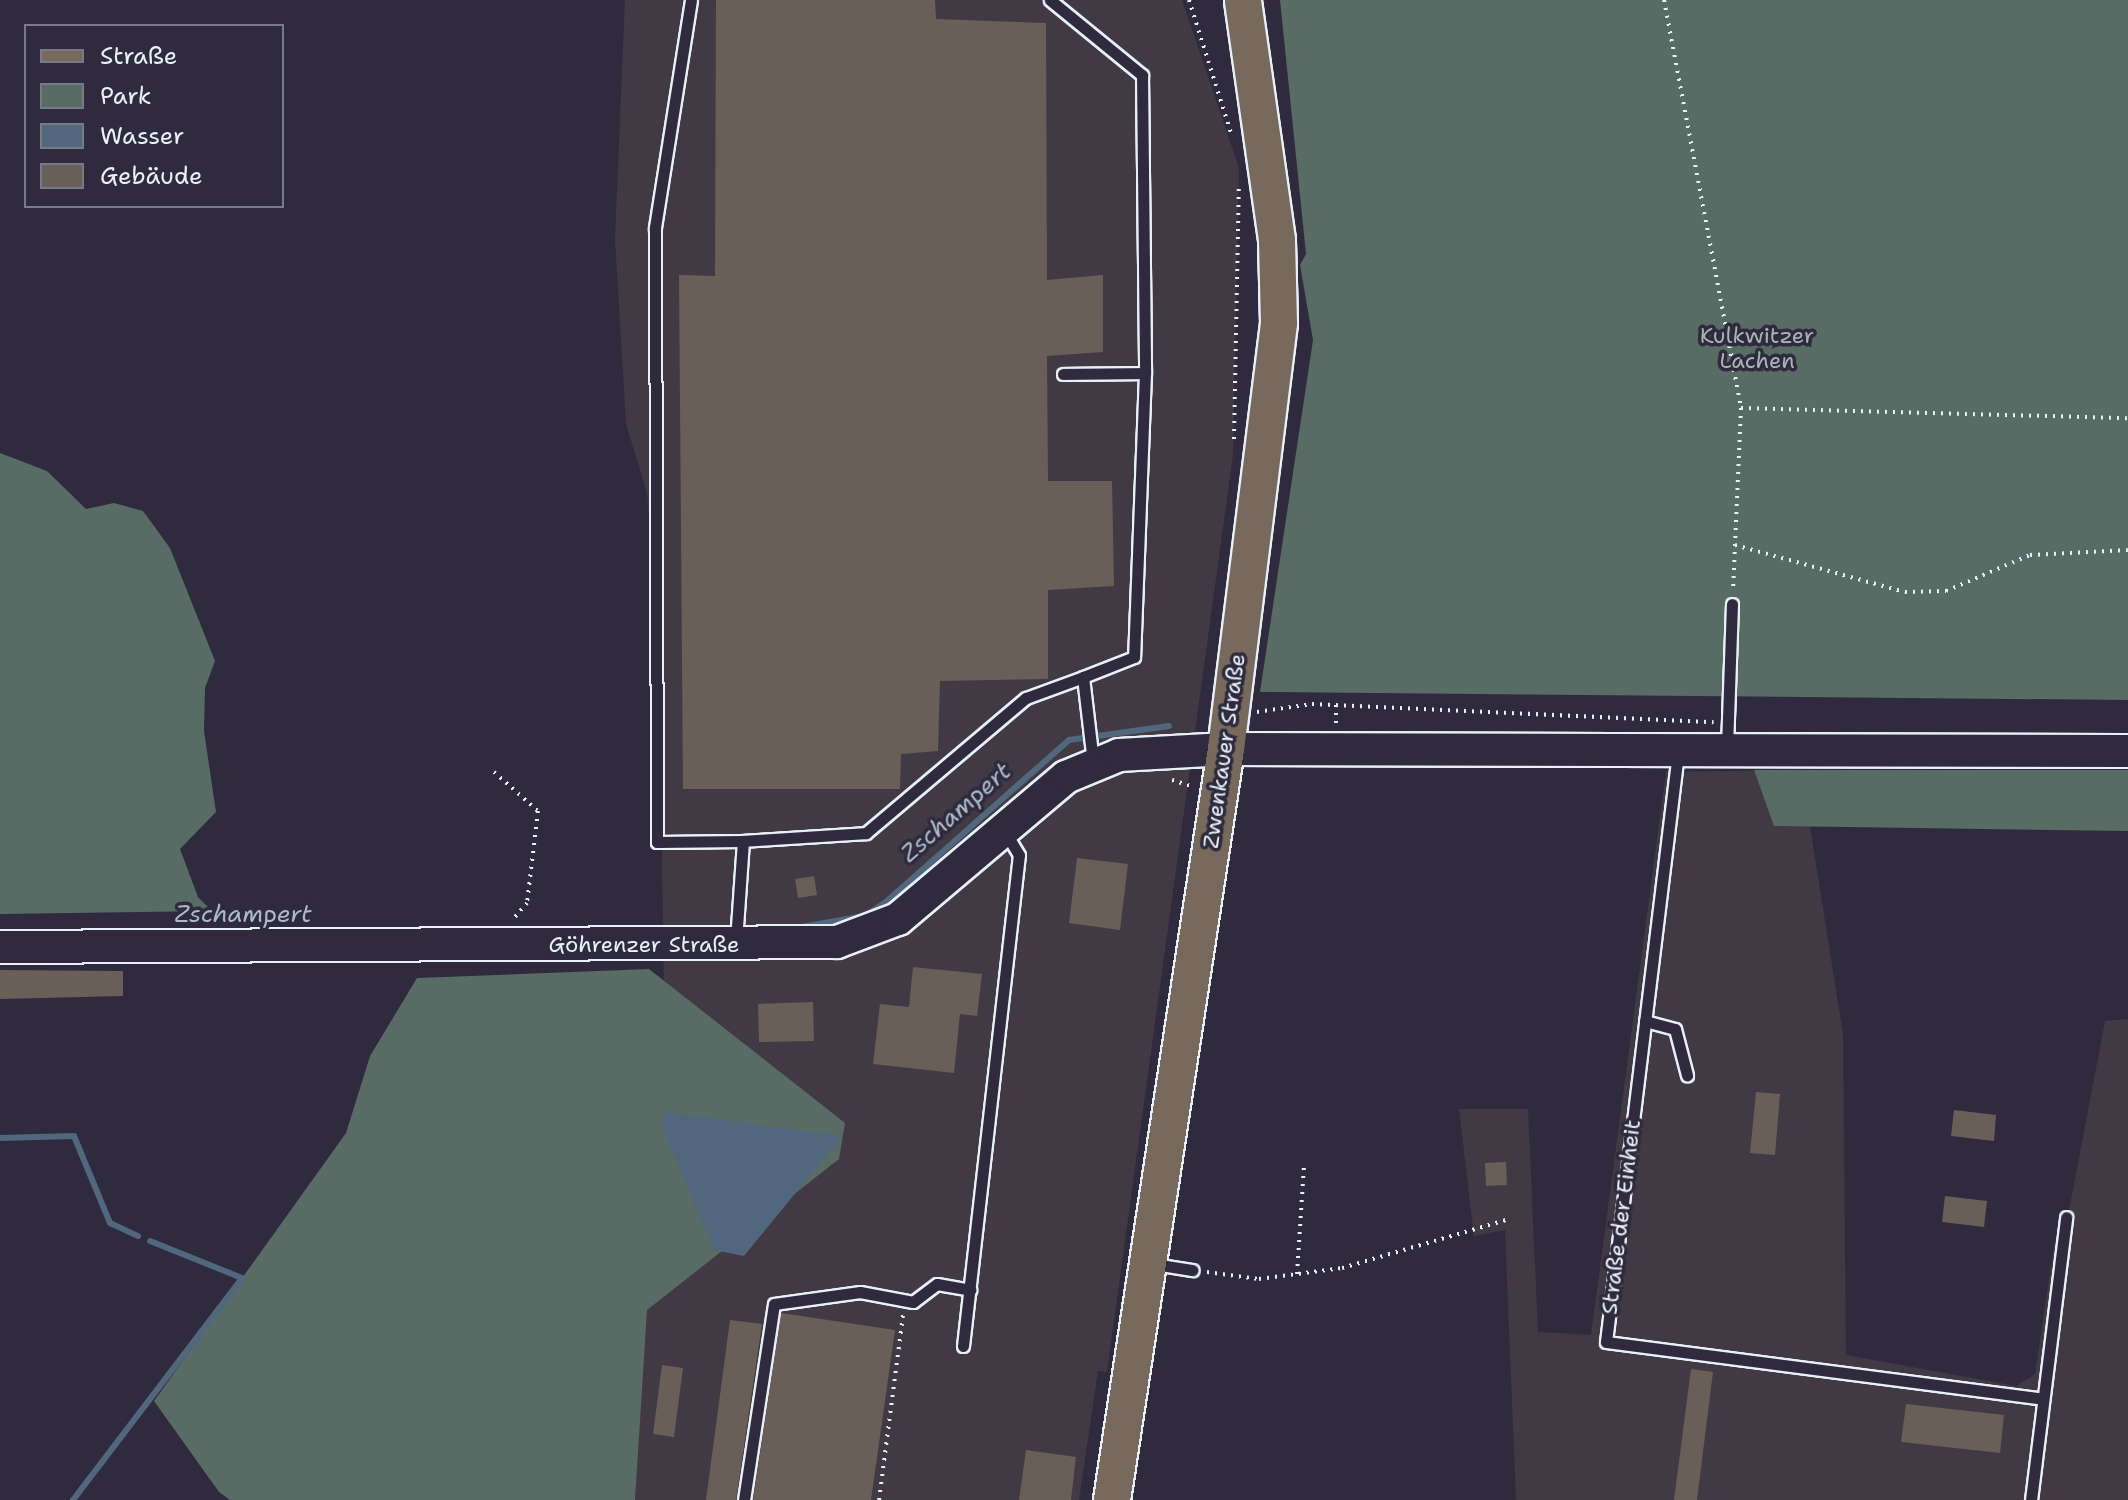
<!DOCTYPE html>
<meta charset="utf-8">
<style>
body{margin:0}
#map{position:relative;width:2128px;height:1500px;overflow:hidden;background:#2f2a3d;font-family:"Shantell Sans",sans-serif}
div>[style]{position:absolute}
.built>*{inset:0;background:#413a45}
.green>*{inset:0;background:#586b64}
.water>*{inset:0;background:#51677d}
.stream>*{height:6px;margin:-3px;padding:0 3px;transform-origin:3px;border-radius:3px;background:#51677d}
.building>*{inset:0;background:#6a5e59}
.path>*{height:4px;margin-top:-2px;transform-origin:0;background:repeating-linear-gradient(90deg,#e8f1f8 0 2px,transparent 0 8px)}
.roads{filter:drop-shadow(2px 0 #e8f1f8) drop-shadow(-2px 0 #e8f1f8) drop-shadow(0 2px #e8f1f8) drop-shadow(0 -2px #e8f1f8)}
.lane>*{height:11px;margin:-5.5px;padding:0 5.5px;transform-origin:5.5px;border-radius:5.5px;background:#2f2a3d}
.secondary>*{height:32px;margin:-16px;padding:0 16px;transform-origin:16px;border-radius:16px;background:#2f2a3d}
.primary>*{height:36px;margin:-18px;padding:0 18px;transform-origin:18px;border-radius:18px;background:#77695c}
span{translate:-50% -50%;white-space:nowrap;text-align:center;line-height:1.15;-webkit-text-stroke:7px #2f2a3d;paint-order:stroke}
.park-label{font-size:22px;color:#a7b5b5}
.street-label{font-size:22px;color:#e8f1f8}
.water-label{font-size:24px;color:#acbac7;font-style:italic}
.legend{position:absolute;left:24px;top:24px;width:260px;height:184px;box-sizing:border-box;background:#2f2a3d;border:2px solid #797a88;margin:0;padding:10px 14px;list-style:none;font-size:24px;color:#e8f1f8}
.legend li{display:flex;align-items:center;gap:16px;height:40px}
.legend b{width:40px;border:2px solid #797a88}
</style>
<div id="map">
<div class="built">
<i style="clip-path:polygon(625px 0,1182px 0,1239px 168px,1233px 455px,1107px 1372px,1098px 1371px,1079px 1500px,635px 1500px,664px 983px,658px 623px,647px 493px,626px 424px,615px 239px)"></i>
<i style="clip-path:polygon(1801px 770px,1843px 1034px,1846px 1355px,2016px 1386px,2035px 1374px,2055px 1239px,2064px 1237px,2105px 1021px,2128px 1019px,2128px 1500px,1516px 1500px,1505px 1230px,1474px 1236px,1459px 1109px,1528px 1109px,1538px 1332px,1591px 1335px,1666px 772px)"></i>
</div>
<div class="green">
<i style="clip-path:polygon(1280px 0,2128px 0,2128px 700px,1260px 692px,1313px 340px,1300px 265px,1306px 254px)"></i>
<i style="clip-path:polygon(0 453px,47px 471px,86px 509px,114px 503px,143px 511px,170px 548px,215px 661px,205px 688px,204px 731px,216px 812px,180px 849px,198px 897px,212px 911px,0 914px)"></i>
<i style="clip-path:polygon(1754px 770px,2128px 770px,2128px 831px,1774px 826px)"></i>
<i style="clip-path:polygon(649px 969px,845px 1123px,839px 1159px,647px 1310px,635px 1500px,230px 1500px,219px 1492px,154px 1401px,346px 1133px,370px 1056px,417px 978px)"></i>
</div>
<div class="water">
<i style="clip-path:polygon(664px 1112px,842px 1136px,744px 1256px,714px 1250px,663px 1129px)"></i>
</div>
<div class="stream">
<i style="left:801px;top:927px;width:65px;rotate:-9.8deg"></i>
<i style="left:865px;top:916px;width:27px;rotate:-34deg"></i>
<i style="left:887px;top:901px;width:243px;rotate:-41.5deg"></i>
<i style="left:1069px;top:740px;width:101px;rotate:-8deg"></i>
<i style="left:0;top:1138px;width:74px;rotate:-1.5deg"></i>
<i style="left:74px;top:1136px;width:94px;rotate:67.5deg"></i>
<i style="left:110px;top:1223px;width:31px;rotate:25deg"></i>
<i style="left:73px;top:1500px;width:279px;rotate:-52.7deg"></i>
<i style="left:242px;top:1278px;width:99px;rotate:-158.1deg"></i>
</div>
<div class="building">
<i style="clip-path:polygon(716px 0,935px 0,936px 19px,1046px 23px,1047px 280px,1103px 275px,1103px 352px,1047px 356px,1048px 481px,1112px 481px,1114px 586px,1048px 590px,1048px 679px,940px 681px,938px 751px,901px 754px,900px 789px,683px 789px,679px 275px,715px 276px)"></i>
<i style="clip-path:polygon(1077px 858px,1128px 864px,1120px 930px,1069px 923px)"></i>
<i style="clip-path:polygon(814px 876px,817px 895px,798px 898px,795px 879px)"></i>
<i style="clip-path:polygon(913px 967px,982px 974px,977px 1016px,960px 1014px,954px 1073px,873px 1064px,880px 1004px,909px 1007px)"></i>
<i style="clip-path:polygon(0 970px,123px 971px,123px 996px,0 999px)"></i>
<i style="clip-path:polygon(813px 1002px,814px 1041px,759px 1042px,758px 1004px)"></i>
<i style="clip-path:polygon(1756px 1092px,1780px 1094px,1775px 1155px,1750px 1153px)"></i>
<i style="clip-path:polygon(1954px 1110px,1996px 1115px,1994px 1141px,1951px 1136px)"></i>
<i style="clip-path:polygon(1506px 1162px,1507px 1185px,1486px 1186px,1485px 1163px)"></i>
<i style="clip-path:polygon(1945px 1196px,1987px 1201px,1984px 1227px,1942px 1222px)"></i>
<i style="clip-path:polygon(781px 1313px,895px 1330px,871px 1500px,753px 1500px)"></i>
<i style="clip-path:polygon(730px 1320px,762px 1324px,736px 1500px,706px 1500px)"></i>
<i style="clip-path:polygon(662px 1365px,683px 1368px,674px 1437px,653px 1434px)"></i>
<i style="clip-path:polygon(1691px 1369px,1713px 1372px,1697px 1500px,1674px 1500px)"></i>
<i style="clip-path:polygon(1906px 1404px,2004px 1415px,2000px 1453px,1901px 1442px)"></i>
<i style="clip-path:polygon(1026px 1450px,1076px 1457px,1071px 1500px,1019px 1500px)"></i>
</div>
<div class="path">
<i style="left:1189px;top:0;width:143px;rotate:72.5deg"></i>
<i style="left:1664px;top:0;width:415px;rotate:79.3deg"></i>
<i style="left:1741px;top:408px;width:182px;rotate:92.5deg"></i>
<i style="left:1741px;top:408px;width:387px;rotate:1.5deg"></i>
<i style="left:1234px;top:439px;width:255px;rotate:-88.9deg"></i>
<i style="left:1735px;top:545px;width:176px;rotate:15.5deg"></i>
<i style="left:1905px;top:592px;width:41px;rotate:-1.4deg"></i>
<i style="left:1946px;top:591px;width:91px;rotate:-23.2deg"></i>
<i style="left:2030px;top:555px;width:98px;rotate:-2.9deg"></i>
<i style="left:1336px;top:705px;width:18px;rotate:90deg"></i>
<i style="left:1257px;top:712px;width:56px;rotate:-8.3deg"></i>
<i style="left:1312px;top:704px;width:402px;rotate:2.6deg"></i>
<i style="left:494px;top:772px;width:59px;rotate:41.6deg"></i>
<i style="left:538px;top:811px;width:93px;rotate:96.8deg"></i>
<i style="left:527px;top:903px;width:21px;rotate:131deg"></i>
<i style="left:1172px;top:780px;width:23px;rotate:18deg"></i>
<i style="left:1207px;top:1272px;width:52px;rotate:7.7deg"></i>
<i style="left:1259px;top:1279px;width:84px;rotate:-7.5deg"></i>
<i style="left:1342px;top:1268px;width:171px;rotate:-16.3deg"></i>
<i style="left:1297px;top:1274px;width:108px;rotate:-86.3deg"></i>
<i style="left:879px;top:1500px;width:187px;rotate:-82.6deg"></i>
</div>
<div class="roads">
<div class="lane">
<i style="left:691px;top:0;width:231px;rotate:99deg"></i>
<i style="left:655px;top:228px;width:614px;rotate:89.81deg"></i>
<i style="left:657px;top:842px;width:86px;rotate:-0.7deg"></i>
<i style="left:743px;top:841px;width:100px;rotate:94deg"></i>
<i style="left:1050px;top:0;width:119px;rotate:39.2deg"></i>
<i style="left:1142px;top:75px;width:298px;rotate:89.4deg"></i>
<i style="left:1063px;top:374px;width:82px;rotate:-0.7deg"></i>
<i style="left:1145px;top:373px;width:284px;rotate:92.2deg"></i>
<i style="left:1134px;top:657px;width:55px;rotate:158.6deg"></i>
<i style="left:1083px;top:677px;width:86px;rotate:83.3deg"></i>
<i style="left:1727px;top:747px;width:143px;rotate:-88deg"></i>
<i style="left:1678px;top:753px;width:593px;rotate:96.97deg"></i>
<i style="left:1606px;top:1342px;width:437px;rotate:7.4deg"></i>
<i style="left:743px;top:841px;width:123px;rotate:-3.7deg"></i>
<i style="left:866px;top:833px;width:209px;rotate:-40.2deg"></i>
<i style="left:1026px;top:698px;width:61px;rotate:-20.2deg"></i>
<i style="left:1645px;top:1021px;width:31px;rotate:15deg"></i>
<i style="left:1675px;top:1029px;width:48px;rotate:75.4deg"></i>
<i style="left:1154px;top:1264px;width:39px;rotate:9deg"></i>
<i style="left:963px;top:1346px;width:494px;rotate:-83.5deg"></i>
<i style="left:1019px;top:855px;width:26px;rotate:-121deg"></i>
<i style="left:744px;top:1500px;width:198px;rotate:-81.3deg"></i>
<i style="left:774px;top:1304px;width:87px;rotate:-7.9deg"></i>
<i style="left:860px;top:1292px;width:54px;rotate:10.7deg"></i>
<i style="left:913px;top:1302px;width:30px;rotate:-37deg"></i>
<i style="left:937px;top:1284px;width:34px;rotate:10deg"></i>
<i style="left:2031px;top:1500px;width:285px;rotate:-82.9deg"></i>
</div>
<div class="secondary">
<i style="left:0;top:947px;width:837px;rotate:-0.34deg"></i>
<i style="left:837px;top:942px;width:65px;rotate:-20.7deg"></i>
<i style="left:898px;top:919px;width:220px;rotate:-40.2deg"></i>
<i style="left:1066px;top:777px;width:57px;rotate:-22.5deg"></i>
<i style="left:1119px;top:755px;width:107px;rotate:-3.2deg"></i>
<i style="left:1226px;top:749px;width:902px;rotate:0.13deg"></i>
</div>
<div class="primary">
<i style="left:1112px;top:1500px;width:760px;rotate:-81.37deg"></i>
<i style="left:1226px;top:749px;width:429px;rotate:-82.9deg"></i>
<i style="left:1279px;top:323px;width:83px;rotate:-91.4deg"></i>
<i style="left:1277px;top:240px;width:242px;rotate:-98.1deg"></i>
</div>
</div>
<div class="park-label">
<span style="left:1757px;top:348px">Kulkwitzer<br>Lachen</span>
</div>
<div class="street-label">
<span style="left:1224px;top:751px;rotate:-82deg">Zwenkauer Straße</span>
<span style="left:644px;top:945px">Göhrenzer Straße</span>
<span style="left:1621px;top:1217px;rotate:-83deg">Straße der Einheit</span>
</div>
<div class="water-label">
<span style="left:956px;top:813px;rotate:-41deg">Zschampert</span>
<span style="left:243px;top:915px">Zschampert</span>
</div>
<ul class="legend">
<li><b style="height:10px;background:#77695c"></b>Straße</li>
<li><b style="height:22px;background:#586b64"></b>Park</li>
<li><b style="height:22px;background:#51677d"></b>Wasser</li>
<li><b style="height:22px;background:#6a5e59"></b>Gebäude</li>
</ul>
</div>
